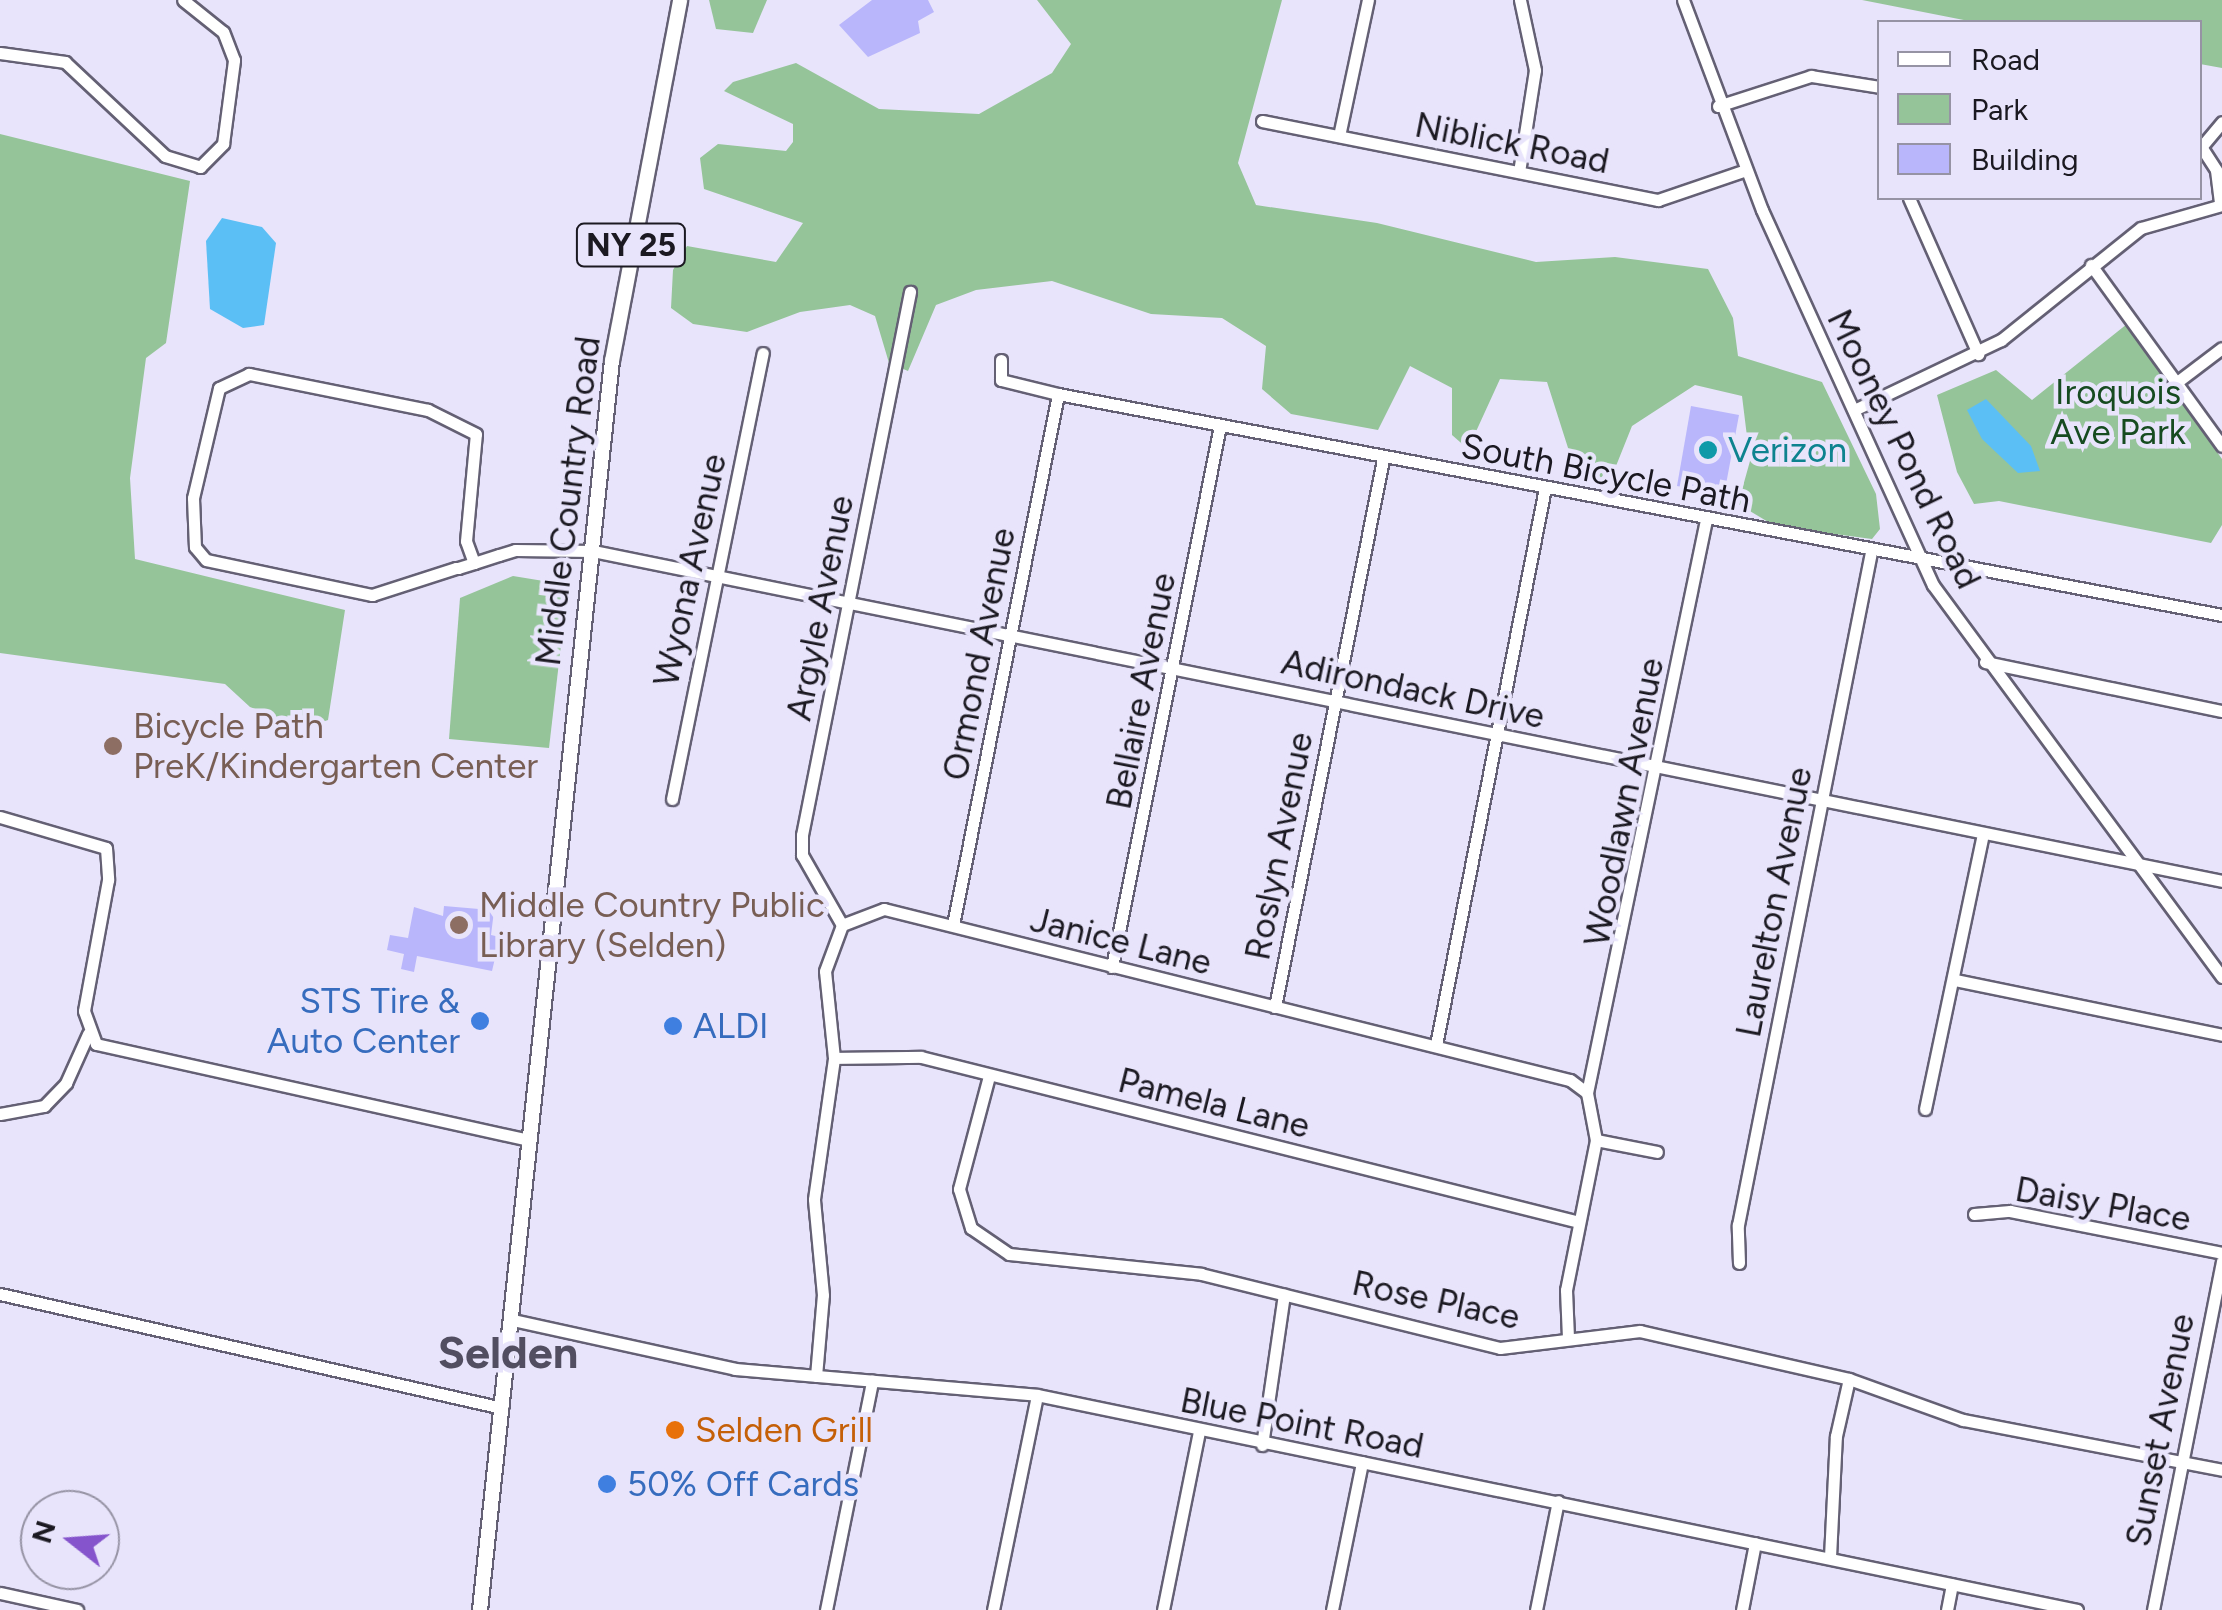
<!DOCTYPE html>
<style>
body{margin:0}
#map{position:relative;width:2222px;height:1610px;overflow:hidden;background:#e8e4fb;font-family:Figtree,sans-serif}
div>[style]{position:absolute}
.green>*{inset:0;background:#95c499}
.water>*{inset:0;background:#5bbff5}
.building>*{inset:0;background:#b9b6fb}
.roads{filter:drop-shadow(2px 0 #646074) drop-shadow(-2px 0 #646074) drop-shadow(0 2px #646074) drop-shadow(0 -2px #646074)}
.minor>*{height:11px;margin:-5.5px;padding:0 5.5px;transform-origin:5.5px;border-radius:5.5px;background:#fff}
.major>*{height:14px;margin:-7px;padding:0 7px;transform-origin:7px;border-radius:7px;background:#fff}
.dots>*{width:28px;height:28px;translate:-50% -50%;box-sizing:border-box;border:5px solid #e8e4fb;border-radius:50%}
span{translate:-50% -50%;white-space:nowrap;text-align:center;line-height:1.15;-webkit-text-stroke:9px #e8e4fb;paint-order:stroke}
.shield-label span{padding:2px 8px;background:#e8e4fb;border:2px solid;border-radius:8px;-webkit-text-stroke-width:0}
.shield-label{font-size:32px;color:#1b1921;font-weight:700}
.street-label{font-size:35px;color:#1b1921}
.park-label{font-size:35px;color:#164b20}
.culture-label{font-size:35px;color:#0d838f}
.left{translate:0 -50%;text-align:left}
.education-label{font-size:35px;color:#785e54}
.shop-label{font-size:35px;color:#366cbe}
.right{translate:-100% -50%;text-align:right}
.food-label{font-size:35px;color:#c56008}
.district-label{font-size:45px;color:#524e61;font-weight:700}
.legend{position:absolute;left:1877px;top:20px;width:325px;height:180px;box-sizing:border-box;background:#e8e4fb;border:2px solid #9693a4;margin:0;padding:12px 18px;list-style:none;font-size:30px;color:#1b1921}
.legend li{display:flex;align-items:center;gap:20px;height:50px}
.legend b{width:50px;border:2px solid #9693a4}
.north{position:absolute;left:20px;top:1490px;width:100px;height:100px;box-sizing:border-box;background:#e8e4fb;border:2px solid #9693a4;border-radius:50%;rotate:287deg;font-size:28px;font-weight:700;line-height:40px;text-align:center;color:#1b1921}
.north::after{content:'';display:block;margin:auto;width:35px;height:45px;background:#8554cc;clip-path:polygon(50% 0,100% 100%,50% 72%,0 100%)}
</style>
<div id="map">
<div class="green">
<i style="clip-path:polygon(709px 0,767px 0,753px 33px,716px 29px)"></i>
<i style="clip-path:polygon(1037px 0,1282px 0,1238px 163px,1256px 205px,1377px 223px,1536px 262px,1615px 257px,1708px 269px,1733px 318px,1738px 356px,1822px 382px,1876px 494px,1880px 529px,1872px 539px,1775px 526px,1738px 504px,1750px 461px,1742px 396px,1695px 385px,1632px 426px,1610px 481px,1576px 473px,1547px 382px,1500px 379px,1468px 449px,1452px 435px,1452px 388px,1410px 366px,1378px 430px,1291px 414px,1262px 389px,1266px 346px,1222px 318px,1151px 314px,1052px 281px,976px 290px,936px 305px,908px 371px,889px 363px,875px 316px,850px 305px,800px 312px,747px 332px,693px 324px,671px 308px,673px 270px,687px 246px,776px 262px,803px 223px,704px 189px,700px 158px,718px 144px,786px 151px,793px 142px,793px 124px,724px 91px,733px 82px,796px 63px,879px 109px,979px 114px,1052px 73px,1071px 44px)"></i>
<i style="clip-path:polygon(1862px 0,2222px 0,2222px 68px,2200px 64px,2200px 22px,1974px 22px)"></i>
<i style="clip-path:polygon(0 134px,190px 181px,166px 343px,146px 358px,130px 478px,135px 559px,345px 610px,328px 720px,305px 728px,250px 707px,225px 684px,0 653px)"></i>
<i style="clip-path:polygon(2127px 324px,2222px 459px,2222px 525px,2211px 543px,1999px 501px,1974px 504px,1957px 472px,1937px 395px,1996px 370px,2032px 400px)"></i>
<i style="clip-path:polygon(513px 576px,568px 585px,549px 748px,449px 739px,460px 598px)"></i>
</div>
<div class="water">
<i style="clip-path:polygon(222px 218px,262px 227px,276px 243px,264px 325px,243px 328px,210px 309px,206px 241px)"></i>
<i style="clip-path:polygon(1986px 399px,2031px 446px,2040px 471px,2018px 473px,1982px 439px,1967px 410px)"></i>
</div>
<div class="building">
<i style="clip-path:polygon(872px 0,928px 0,934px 12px,918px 21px,920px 33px,868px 57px,839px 25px)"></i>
<i style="clip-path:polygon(1691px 406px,1739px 415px,1724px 495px,1677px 486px)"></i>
<i style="clip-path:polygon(481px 897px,504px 899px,502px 912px,494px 911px,491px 935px,500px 937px,492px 971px,417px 956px,414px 972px,401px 969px,404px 954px,387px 950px,390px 935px,408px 938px,414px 907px,443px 916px,444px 906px,479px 909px)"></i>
</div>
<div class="roads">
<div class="minor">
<i style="left:1683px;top:0;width:224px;rotate:69.4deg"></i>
<i style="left:1762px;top:210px;width:412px;rotate:65.5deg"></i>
<i style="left:1933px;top:585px;width:487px;rotate:53.6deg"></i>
<i style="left:0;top:53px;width:66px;rotate:7.9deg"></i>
<i style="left:65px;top:62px;width:137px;rotate:43.2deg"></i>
<i style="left:165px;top:156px;width:37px;rotate:17deg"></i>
<i style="left:200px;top:167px;width:33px;rotate:-45deg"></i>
<i style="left:223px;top:144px;width:85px;rotate:-82.5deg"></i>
<i style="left:234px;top:60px;width:30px;rotate:-111deg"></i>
<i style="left:223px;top:32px;width:51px;rotate:-141.3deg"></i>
<i style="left:1718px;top:106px;width:98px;rotate:-17.9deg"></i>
<i style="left:1811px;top:76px;width:70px;rotate:9.1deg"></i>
<i style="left:1262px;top:121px;width:404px;rotate:11.3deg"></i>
<i style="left:1658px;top:200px;width:93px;rotate:-18.8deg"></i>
<i style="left:1339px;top:136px;width:139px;rotate:-78deg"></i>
<i style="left:2200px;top:145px;width:30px;rotate:57deg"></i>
<i style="left:2216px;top:170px;width:35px;rotate:83deg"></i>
<i style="left:2202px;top:146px;width:31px;rotate:-50deg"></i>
<i style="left:1519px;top:172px;width:103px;rotate:-81.1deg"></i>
<i style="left:1535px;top:70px;width:72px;rotate:-102.1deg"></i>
<i style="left:1909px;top:198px;width:171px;rotate:66.1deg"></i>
<i style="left:2091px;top:265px;width:223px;rotate:54.1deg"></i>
<i style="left:1001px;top:360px;width:20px;rotate:90deg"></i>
<i style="left:1001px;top:380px;width:59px;rotate:13.8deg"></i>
<i style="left:1058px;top:394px;width:1185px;rotate:10.75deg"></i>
<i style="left:2177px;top:382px;width:56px;rotate:-37.1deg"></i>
<i style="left:1854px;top:410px;width:163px;rotate:-25.5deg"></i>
<i style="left:2001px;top:340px;width:179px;rotate:-38.7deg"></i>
<i style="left:2141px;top:228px;width:84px;rotate:-15.9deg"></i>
<i style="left:474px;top:563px;width:23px;rotate:-110deg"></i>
<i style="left:466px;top:541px;width:107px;rotate:-84.7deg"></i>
<i style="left:476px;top:434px;width:54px;rotate:-153.4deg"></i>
<i style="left:428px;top:410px;width:183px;rotate:-168.6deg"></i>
<i style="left:249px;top:374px;width:33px;rotate:155deg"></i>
<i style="left:219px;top:388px;width:113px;rotate:103.3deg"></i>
<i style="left:193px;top:498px;width:49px;rotate:87.7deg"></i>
<i style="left:195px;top:547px;width:17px;rotate:50deg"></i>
<i style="left:206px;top:560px;width:170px;rotate:11.9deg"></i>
<i style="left:372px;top:595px;width:88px;rotate:-17.8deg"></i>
<i style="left:456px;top:568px;width:2px"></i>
<i style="left:458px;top:568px;width:17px;rotate:-17deg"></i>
<i style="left:474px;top:563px;width:26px;rotate:-18deg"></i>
<i style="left:499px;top:555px;width:17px;rotate:-17deg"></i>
<i style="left:515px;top:550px;width:78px;rotate:0.7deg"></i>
<i style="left:593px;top:551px;width:1662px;rotate:11.45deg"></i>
<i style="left:1985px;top:662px;width:242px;rotate:11.7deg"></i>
<i style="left:672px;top:799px;width:455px;rotate:-78.5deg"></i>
<i style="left:0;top:817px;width:110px;rotate:16.3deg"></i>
<i style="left:106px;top:848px;width:32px;rotate:86deg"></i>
<i style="left:108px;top:880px;width:133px;rotate:100.4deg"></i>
<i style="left:84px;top:1011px;width:35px;rotate:70deg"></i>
<i style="left:96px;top:1044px;width:443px;rotate:12.5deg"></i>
<i style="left:842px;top:925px;width:81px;rotate:-119.7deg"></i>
<i style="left:802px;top:855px;width:20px;rotate:-90deg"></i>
<i style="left:802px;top:835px;width:554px;rotate:-78.75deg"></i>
<i style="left:953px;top:925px;width:541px;rotate:-78.81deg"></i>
<i style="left:1112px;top:967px;width:552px;rotate:-78.71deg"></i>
<i style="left:1955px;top:980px;width:273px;rotate:11.6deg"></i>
<i style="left:1275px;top:1007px;width:559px;rotate:-78.85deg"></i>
<i style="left:1436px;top:1045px;width:568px;rotate:-78.93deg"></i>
<i style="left:834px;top:1058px;width:87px;rotate:-0.7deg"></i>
<i style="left:921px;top:1057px;width:678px;rotate:14.08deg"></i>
<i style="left:989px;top:1076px;width:117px;rotate:104.9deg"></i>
<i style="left:959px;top:1189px;width:41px;rotate:72.9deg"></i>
<i style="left:971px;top:1228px;width:46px;rotate:34.4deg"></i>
<i style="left:1009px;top:1254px;width:193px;rotate:5.9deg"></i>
<i style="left:1201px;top:1274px;width:308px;rotate:13.9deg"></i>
<i style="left:1500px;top:1348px;width:141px;rotate:-6.9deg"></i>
<i style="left:1640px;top:1331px;width:214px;rotate:12.9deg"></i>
<i style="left:1849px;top:1379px;width:121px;rotate:19.8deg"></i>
<i style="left:1963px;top:1420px;width:264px;rotate:10.9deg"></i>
<i style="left:1587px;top:1093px;width:585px;rotate:-78.27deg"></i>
<i style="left:1925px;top:1109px;width:281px;rotate:-78.1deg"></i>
<i style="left:0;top:1114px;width:45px;rotate:-10.3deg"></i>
<i style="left:44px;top:1106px;width:32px;rotate:-46deg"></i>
<i style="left:66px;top:1083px;width:54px;rotate:-65.8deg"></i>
<i style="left:1596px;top:1140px;width:62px;rotate:11.1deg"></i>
<i style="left:1974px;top:1214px;width:36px;rotate:-5deg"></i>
<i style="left:2010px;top:1211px;width:216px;rotate:11.2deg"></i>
<i style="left:1739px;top:1263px;width:38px;rotate:-92deg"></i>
<i style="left:1738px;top:1225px;width:686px;rotate:-78.82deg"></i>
<i style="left:0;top:1294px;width:515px;rotate:12.79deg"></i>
<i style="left:513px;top:1320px;width:227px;rotate:12.4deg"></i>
<i style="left:735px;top:1369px;width:303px;rotate:4.9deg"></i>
<i style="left:1037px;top:1395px;width:1062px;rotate:11.68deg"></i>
<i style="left:816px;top:1376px;width:81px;rotate:-85.1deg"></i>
<i style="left:823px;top:1295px;width:96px;rotate:-95.4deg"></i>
<i style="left:814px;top:1199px;width:142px;rotate:-81.9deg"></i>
<i style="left:834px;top:1058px;width:87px;rotate:-95.9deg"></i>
<i style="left:825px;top:971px;width:49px;rotate:-69.7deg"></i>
<i style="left:842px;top:925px;width:45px;rotate:-20.9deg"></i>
<i style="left:884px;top:909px;width:707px;rotate:14deg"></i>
<i style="left:1570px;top:1080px;width:21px;rotate:37deg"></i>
<i style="left:1587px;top:1093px;width:48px;rotate:79.2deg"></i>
<i style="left:1596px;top:1140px;width:153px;rotate:101.3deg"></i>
<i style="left:1566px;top:1290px;width:47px;rotate:87.6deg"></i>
<i style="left:1262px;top:1445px;width:152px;rotate:-81.7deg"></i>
<i style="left:1830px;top:1557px;width:121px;rotate:-87.2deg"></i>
<i style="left:1836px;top:1436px;width:58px;rotate:-77.2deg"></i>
<i style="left:0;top:1593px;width:79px;rotate:12.4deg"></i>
<i style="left:826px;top:1610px;width:234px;rotate:-78.6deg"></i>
<i style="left:993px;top:1610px;width:219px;rotate:-78.4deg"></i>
<i style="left:1163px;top:1610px;width:182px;rotate:-78.6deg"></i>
<i style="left:1332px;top:1610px;width:151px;rotate:-78.5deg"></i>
<i style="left:1536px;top:1610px;width:111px;rotate:-78.6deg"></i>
<i style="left:1742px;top:1610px;width:68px;rotate:-79deg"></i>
<i style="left:1947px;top:1610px;width:26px;rotate:-79deg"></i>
<i style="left:2153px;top:1610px;width:356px;rotate:-78.8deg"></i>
</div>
<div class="major">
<i style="left:480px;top:1610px;width:1256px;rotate:-83.97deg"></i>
<i style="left:612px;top:361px;width:367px;rotate:-79.3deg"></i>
</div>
</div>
<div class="dots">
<i style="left:1708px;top:450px;background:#0f9aa8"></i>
<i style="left:113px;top:746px;background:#8d6e63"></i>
<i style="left:459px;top:925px;background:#8d6e63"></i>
<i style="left:480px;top:1021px;background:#3f7fe0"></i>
<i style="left:673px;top:1026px;background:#3f7fe0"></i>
<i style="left:675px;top:1430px;background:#e8710a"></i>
<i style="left:607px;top:1484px;background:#3f7fe0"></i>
</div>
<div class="shield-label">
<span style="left:631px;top:245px">NY 25</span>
</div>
<div class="street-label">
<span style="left:1512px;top:143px;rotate:11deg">Niblick Road</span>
<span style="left:1904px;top:449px;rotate:64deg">Mooney Pond Road</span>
<span style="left:1606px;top:473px;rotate:11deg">South Bicycle Path</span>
<span style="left:568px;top:501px;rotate:-83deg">Middle Country Road</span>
<span style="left:690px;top:570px;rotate:-78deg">Wyona Avenue</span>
<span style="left:820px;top:608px;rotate:-79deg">Argyle Avenue</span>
<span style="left:979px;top:654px;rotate:-79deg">Ormond Avenue</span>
<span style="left:1413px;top:689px;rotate:12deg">Adirondack Drive</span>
<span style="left:1141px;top:691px;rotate:-79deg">Bellaire Avenue</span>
<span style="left:1624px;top:802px;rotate:-79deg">Woodlawn Avenue</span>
<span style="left:1279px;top:846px;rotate:-79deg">Roslyn Avenue</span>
<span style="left:1774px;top:902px;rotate:-79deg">Laurelton Avenue</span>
<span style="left:1121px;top:941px;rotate:14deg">Janice Lane</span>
<span style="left:1214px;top:1103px;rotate:14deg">Pamela Lane</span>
<span style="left:2103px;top:1204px;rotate:10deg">Daisy Place</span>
<span style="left:1436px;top:1300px;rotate:12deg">Rose Place</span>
<span style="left:1302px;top:1423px;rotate:11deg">Blue Point Road</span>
<span style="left:2160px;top:1430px;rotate:-79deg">Sunset Avenue</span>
</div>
<div class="park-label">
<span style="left:2118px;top:412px">Iroquois<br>Ave Park</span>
</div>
<div class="culture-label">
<span class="left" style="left:1728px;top:450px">Verizon</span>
</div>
<div class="education-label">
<span class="left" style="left:133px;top:746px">Bicycle Path<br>PreK/Kindergarten Center</span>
<span class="left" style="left:479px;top:925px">Middle Country Public<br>Library (Selden)</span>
</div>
<div class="shop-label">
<span class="right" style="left:460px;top:1021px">STS Tire &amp;<br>Auto Center</span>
<span class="left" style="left:693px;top:1026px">ALDI</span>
<span class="left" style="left:627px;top:1484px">50% Off Cards</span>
</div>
<div class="food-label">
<span class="left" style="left:695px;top:1430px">Selden Grill</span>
</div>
<div class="district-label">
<span style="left:508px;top:1353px">Selden</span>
</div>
<ul class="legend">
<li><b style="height:12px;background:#fff"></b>Road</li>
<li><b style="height:28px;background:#95c499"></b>Park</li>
<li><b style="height:28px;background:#b9b6fb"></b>Building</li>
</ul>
<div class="north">N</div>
</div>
